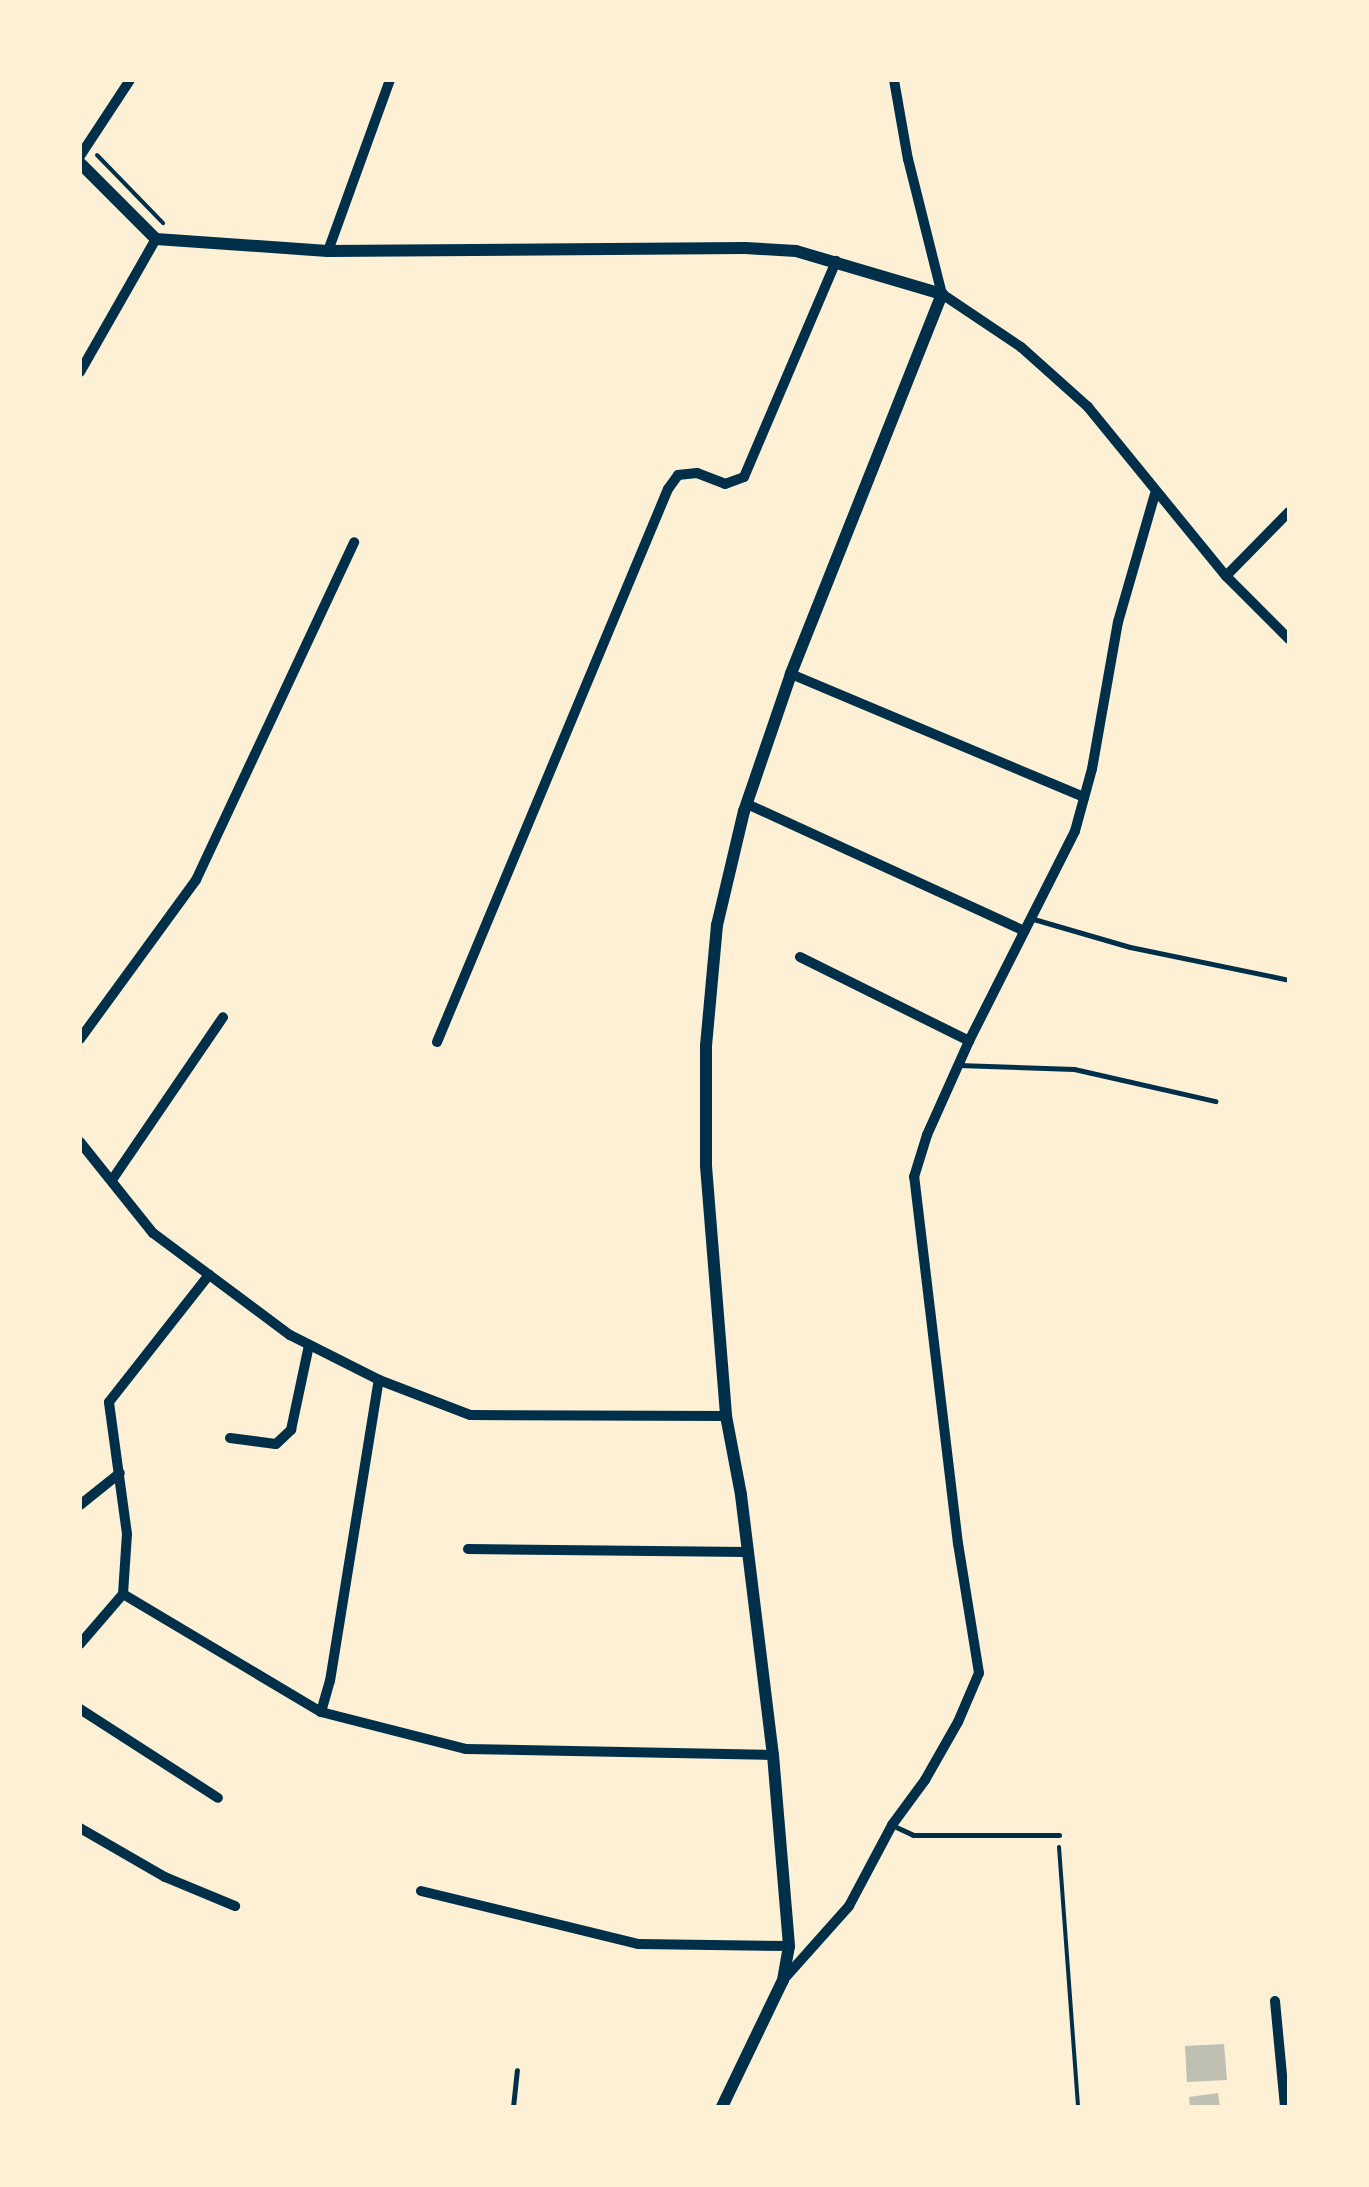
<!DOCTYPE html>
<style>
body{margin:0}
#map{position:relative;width:1369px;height:2187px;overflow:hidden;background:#fdf0d5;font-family:"Nunito Sans",sans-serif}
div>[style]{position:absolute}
.building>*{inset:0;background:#bec0b2}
.path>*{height:4px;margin:-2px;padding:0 2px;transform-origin:2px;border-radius:2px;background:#003049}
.service>*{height:5px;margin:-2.5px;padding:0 2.5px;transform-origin:2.5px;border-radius:2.5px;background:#003049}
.minor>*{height:10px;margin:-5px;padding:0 5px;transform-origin:5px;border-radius:5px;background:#003049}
.tertiary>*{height:12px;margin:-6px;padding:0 6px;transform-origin:6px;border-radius:6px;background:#003049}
span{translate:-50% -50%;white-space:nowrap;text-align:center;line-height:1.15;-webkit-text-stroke:10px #fdf0d5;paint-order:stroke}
.frame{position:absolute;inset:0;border:82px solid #fdf0d5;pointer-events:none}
</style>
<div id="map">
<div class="building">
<i style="clip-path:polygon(1224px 2044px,1227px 2080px,1187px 2082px,1185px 2046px)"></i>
<i style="clip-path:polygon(1218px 2093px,1220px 2107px,1190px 2107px,1189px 2097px)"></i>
</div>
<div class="path">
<i style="left:97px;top:155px;width:95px;rotate:45.9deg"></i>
<i style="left:1059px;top:1847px;width:261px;rotate:85.8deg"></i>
</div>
<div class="service">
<i style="left:1030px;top:918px;width:104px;rotate:16.2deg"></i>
<i style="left:1130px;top:947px;width:162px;rotate:11.7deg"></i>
<i style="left:958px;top:1065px;width:116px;rotate:2deg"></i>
<i style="left:1074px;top:1069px;width:145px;rotate:12.8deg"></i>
<i style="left:894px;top:1826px;width:21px;rotate:25deg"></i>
<i style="left:913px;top:1835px;width:146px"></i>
<i style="left:513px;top:2107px;width:37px;rotate:-84deg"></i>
</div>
<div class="minor">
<i style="left:894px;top:80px;width:80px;rotate:80deg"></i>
<i style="left:908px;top:159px;width:139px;rotate:75.9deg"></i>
<i style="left:942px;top:294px;width:95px;rotate:33.9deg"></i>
<i style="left:1021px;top:347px;width:90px;rotate:41.8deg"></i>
<i style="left:1088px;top:407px;width:218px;rotate:50.8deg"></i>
<i style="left:1226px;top:576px;width:89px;rotate:45deg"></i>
<i style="left:80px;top:156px;width:91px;rotate:-56.7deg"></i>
<i style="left:328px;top:251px;width:182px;rotate:-70.1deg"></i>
<i style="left:80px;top:372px;width:153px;rotate:-60.3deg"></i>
<i style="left:1226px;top:576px;width:90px;rotate:-45.5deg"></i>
<i style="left:791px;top:674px;width:318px;rotate:22.8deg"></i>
<i style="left:747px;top:804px;width:305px;rotate:24.6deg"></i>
<i style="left:800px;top:957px;width:189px;rotate:26.4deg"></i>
<i style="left:80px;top:1039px;width:197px;rotate:-53.9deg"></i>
<i style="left:196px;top:880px;width:373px;rotate:-64.9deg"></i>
<i style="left:437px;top:1042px;width:599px;rotate:-67.33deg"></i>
<i style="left:668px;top:489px;width:17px;rotate:-54deg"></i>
<i style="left:678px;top:475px;width:19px;rotate:-6deg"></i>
<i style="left:697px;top:473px;width:30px;rotate:21deg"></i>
<i style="left:725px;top:484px;width:20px;rotate:-20deg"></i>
<i style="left:744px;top:477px;width:235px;rotate:-66.9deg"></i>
<i style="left:80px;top:1142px;width:117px;rotate:51.3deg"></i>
<i style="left:153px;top:1233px;width:171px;rotate:36.7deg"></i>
<i style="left:290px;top:1335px;width:100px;rotate:26.8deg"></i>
<i style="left:379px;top:1380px;width:97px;rotate:21deg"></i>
<i style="left:470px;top:1415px;width:256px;rotate:0.2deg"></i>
<i style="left:112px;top:1180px;width:197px;rotate:-55.7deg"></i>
<i style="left:230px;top:1438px;width:46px;rotate:7.4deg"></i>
<i style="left:276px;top:1444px;width:21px;rotate:-43deg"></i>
<i style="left:291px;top:1430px;width:87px;rotate:-78deg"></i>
<i style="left:80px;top:1505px;width:51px;rotate:-38.7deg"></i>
<i style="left:468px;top:1549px;width:279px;rotate:0.6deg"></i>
<i style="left:123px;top:1594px;width:230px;rotate:30.8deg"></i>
<i style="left:321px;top:1712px;width:150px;rotate:14.3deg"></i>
<i style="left:466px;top:1749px;width:307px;rotate:1.1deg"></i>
<i style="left:80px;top:1644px;width:66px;rotate:-49.3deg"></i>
<i style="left:123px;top:1594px;width:60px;rotate:-86.2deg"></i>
<i style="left:127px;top:1534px;width:133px;rotate:-97.8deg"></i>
<i style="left:109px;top:1402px;width:162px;rotate:-51.8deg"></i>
<i style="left:80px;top:1709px;width:164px;rotate:32.8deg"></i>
<i style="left:321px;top:1712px;width:32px;rotate:-74deg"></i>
<i style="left:330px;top:1681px;width:305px;rotate:-80.8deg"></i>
<i style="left:80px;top:1828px;width:98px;rotate:30deg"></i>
<i style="left:165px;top:1877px;width:76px;rotate:22.5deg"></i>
<i style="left:421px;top:1891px;width:223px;rotate:13.7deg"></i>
<i style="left:638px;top:1944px;width:151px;rotate:0.8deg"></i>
<i style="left:784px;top:1979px;width:98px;rotate:-48.3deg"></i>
<i style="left:849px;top:1906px;width:92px;rotate:-62deg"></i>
<i style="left:892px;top:1825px;width:56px;rotate:-53.7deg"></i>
<i style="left:925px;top:1780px;width:67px;rotate:-60.4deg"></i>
<i style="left:958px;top:1722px;width:53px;rotate:-66.8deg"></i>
<i style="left:979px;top:1673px;width:131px;rotate:-99.2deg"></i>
<i style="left:958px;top:1544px;width:370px;rotate:-96.8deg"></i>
<i style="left:914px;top:1177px;width:44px;rotate:-72.8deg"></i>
<i style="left:927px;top:1135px;width:103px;rotate:-65.9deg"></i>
<i style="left:969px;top:1041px;width:235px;rotate:-63.2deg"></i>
<i style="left:1075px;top:831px;width:64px;rotate:-74.7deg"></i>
<i style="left:1092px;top:769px;width:149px;rotate:-80deg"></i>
<i style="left:1118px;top:622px;width:133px;rotate:-73.9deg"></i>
<i style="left:1275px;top:2001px;width:106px;rotate:84.6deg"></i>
</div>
<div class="tertiary">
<i style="left:80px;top:163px;width:107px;rotate:45deg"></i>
<i style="left:156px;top:239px;width:172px;rotate:4deg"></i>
<i style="left:328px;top:251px;width:417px;rotate:-0.4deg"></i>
<i style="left:745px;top:248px;width:51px;rotate:3.4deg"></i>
<i style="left:796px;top:251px;width:152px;rotate:16.4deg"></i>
<i style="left:942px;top:294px;width:409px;rotate:111.7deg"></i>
<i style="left:791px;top:674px;width:145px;rotate:108.9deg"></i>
<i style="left:744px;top:811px;width:117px;rotate:103.3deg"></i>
<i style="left:717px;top:925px;width:121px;rotate:95.2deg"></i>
<i style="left:706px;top:1045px;width:121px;rotate:90deg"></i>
<i style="left:706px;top:1166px;width:251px;rotate:85.4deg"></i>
<i style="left:726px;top:1416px;width:80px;rotate:79.2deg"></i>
<i style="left:741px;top:1495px;width:262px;rotate:83deg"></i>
<i style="left:773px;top:1755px;width:192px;rotate:85.2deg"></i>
<i style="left:789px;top:1946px;width:35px;rotate:100deg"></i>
<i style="left:783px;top:1980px;width:141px;rotate:115.7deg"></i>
</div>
<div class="frame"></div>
</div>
